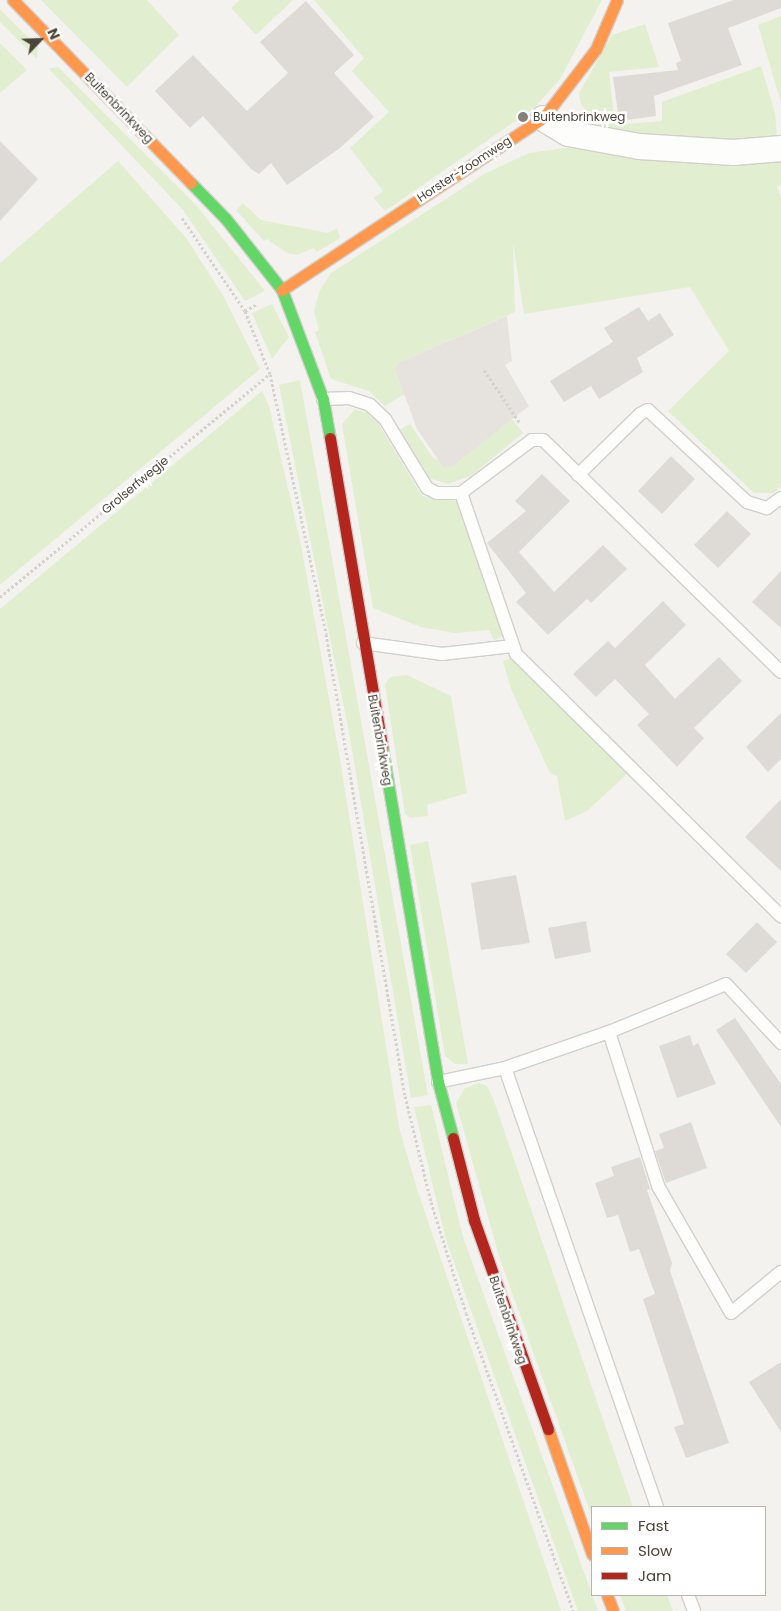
<!DOCTYPE html>
<style>
body{margin:0}
#map{position:relative;width:781px;height:1611px;overflow:hidden;background:#f4f2ee;font-family:Poppins,sans-serif}
div>[style]{position:absolute}
.green>*{inset:0;background:#e1eecf}
.parking>*{inset:0;background:#e6e3df}
.building>*{inset:0;background:#dedbd6}
.path>*{height:3px;margin-top:-1.5px;transform-origin:0;background:repeating-linear-gradient(90deg,#d3d2cc 0 2.5px,transparent 0 5px)}
.roads{filter:drop-shadow(1px 0 #d2d0cb) drop-shadow(-1px 0 #d2d0cb) drop-shadow(0 1px #d2d0cb) drop-shadow(0 -1px #d2d0cb)}
.lane>*{height:12px;margin:-6px;padding:0 6px;transform-origin:6px;border-radius:6px;background:#fdfdfc}
.street>*{height:25px;margin:-12.5px;padding:0 12.5px;transform-origin:12.5px;border-radius:12.5px;background:#fdfdfc}
.fast>*{height:11px;margin:-5.5px;padding:0 5.5px;transform-origin:5.5px;border-radius:5.5px;background:#63d668}
.slow>*{height:11px;margin:-5.5px;padding:0 5.5px;transform-origin:5.5px;border-radius:5.5px;background:#ff974d}
.jam>*{height:11px;margin:-5.5px;padding:0 5.5px;transform-origin:5.5px;border-radius:5.5px;background:#b3261e}
.dots>*{width:14px;height:14px;translate:-50% -50%;box-sizing:border-box;border:2px solid #fff;border-radius:50%}
span{translate:-50% -50%;white-space:nowrap;text-align:center;line-height:1.15;-webkit-text-stroke:5px #fff;paint-order:stroke}
.street-label{font-size:12px;color:#4b4439}
.poi-label{font-size:12px;color:#4b4439}
.left{translate:0 -50%;text-align:left}
.legend{position:absolute;left:591px;top:1506px;width:175px;height:90px;box-sizing:border-box;background:#fff;border:1px solid #b7b4b0;margin:0;padding:6px 9px;list-style:none;font-size:15px;color:#4b4439}
.legend li{display:flex;align-items:center;gap:10px;height:25px}
.legend b{width:25px;border:1px solid #b7b4b0}
.north{position:absolute;left:15px;top:15px;width:50px;height:50px;-webkit-text-stroke:4px #fff;paint-order:stroke;rotate:66deg;font-size:14px;font-weight:700;line-height:20px;text-align:center;color:#4b4439}
.north::after{content:'';display:block;margin:auto;width:18px;height:22px;background:#4b4439;clip-path:polygon(50% 0,100% 100%,50% 72%,0 100%)}
</style>
<div id="map">
<div class="green">
<i style="clip-path:polygon(41px 0,147px 0,179px 35px,127px 87px)"></i>
<i style="clip-path:polygon(240px 0,293px 0,256px 35px,231px 8px)"></i>
<i style="clip-path:polygon(314px 0,602px 0,560px 79px,533px 109px,385px 211px,374px 198px,383px 191px,350px 148px,389px 112px,352px 71px,364px 58px)"></i>
<i style="clip-path:polygon(0 9px,38px 47px,37px 59px,0 22px)"></i>
<i style="clip-path:polygon(781px 16px,781px 103px,758px 25px)"></i>
<i style="clip-path:polygon(645px 24px,659px 67px,609px 72px,615px 125px,662px 121px,662px 102px,761px 66px,775px 113px,777px 137px,741px 142px,608px 131px,596px 126px,581px 104px,579px 93px,612px 35px)"></i>
<i style="clip-path:polygon(0 43px,27px 70px,0 93px)"></i>
<i style="clip-path:polygon(58px 67px,196px 205px,265px 291px,245px 301px,184px 211px,49px 69px)"></i>
<i style="clip-path:polygon(573px 147px,781px 157px,781px 185px,777px 187px,781px 197px,781px 486px,774px 493px,754px 493px,668px 411px,729px 351px,690px 287px,524px 314px,513px 243px,515px 312px,398px 363px,395px 369px,406px 393px,385px 406px,369px 391px,331px 379px,315px 332px,319px 330px,314px 311px,320px 290px,331px 273px,486px 173px,529px 153px)"></i>
<i style="clip-path:polygon(118px 161px,187px 239px,224px 297px,260px 369px,0 585px,0 263px)"></i>
<i style="clip-path:polygon(243px 203px,261px 220px,328px 233px,337px 228px,340px 238px,317px 252px,314px 248px,297px 255px,287px 253px,267px 239px,264px 241px,236px 210px)"></i>
<i style="clip-path:polygon(272px 304px,289px 337px,272px 359px,252px 313px)"></i>
<i style="clip-path:polygon(300px 380px,428px 1095px,411px 1098px,349px 732px,279px 385px)"></i>
<i style="clip-path:polygon(262px 391px,269px 406px,301px 545px,340px 759px,399px 1127px,417px 1189px,561px 1611px,0 1611px,0 609px)"></i>
<i style="clip-path:polygon(355px 409px,368px 413px,378px 423px,422px 496px,457px 501px,503px 636px,494px 640px,489px 630px,454px 633px,421px 627px,373px 608px,342px 424px)"></i>
<i style="clip-path:polygon(512px 419px,523px 433px,472px 475px,448px 484px,429px 478px,399px 430px,410px 424px,433px 458px,453px 466px)"></i>
<i style="clip-path:polygon(511px 658px,627px 774px,587px 811px,565px 821px,557px 776px,550px 773px,511px 689px,503px 661px)"></i>
<i style="clip-path:polygon(407px 675px,451px 696px,467px 793px,427px 805px,428px 816px,410px 818px,405px 814px,385px 684px,390px 677px)"></i>
<i style="clip-path:polygon(428px 841px,447px 943px,468px 1064px,455px 1064px,445px 1056px,410px 845px)"></i>
<i style="clip-path:polygon(479px 1083px,487px 1086px,493px 1098px,633px 1507px,592px 1507px,592px 1517px,499px 1256px,456px 1103px,465px 1088px)"></i>
<i style="clip-path:polygon(431px 1105px,463px 1237px,598px 1611px,578px 1611px,446px 1240px,414px 1107px)"></i>
<i style="clip-path:polygon(620px 1595px,667px 1595px,673px 1611px,626px 1611px)"></i>
</div>
<div class="parking">
<i style="clip-path:polygon(507px 316px,512px 361px,505px 365px,529px 406px,453px 466px,444px 468px,417px 429px,395px 369px,398px 363px)"></i>
</div>
<div class="building">
<i style="clip-path:polygon(734px 0,781px 0,781px 8px,728px 28px,742px 65px,654px 96px,656px 116px,619px 121px,613px 77px,678px 70px,676px 63px,681px 61px,668px 23px)"></i>
<i style="clip-path:polygon(306px 1px,354px 55px,334px 73px,374px 117px,340px 148px,287px 185px,271px 163px,259px 174px,251px 169px,203px 116px,190px 128px,155px 91px,193px 55px,247px 111px,288px 73px,260px 42px)"></i>
<i style="clip-path:polygon(0 141px,38px 179px,0 221px)"></i>
<i style="clip-path:polygon(639px 307px,648px 321px,660px 313px,674px 335px,637px 358px,643px 372px,599px 399px,591px 386px,564px 402px,550px 381px,613px 342px,604px 328px)"></i>
<i style="clip-path:polygon(671px 456px,695px 479px,662px 514px,638px 491px)"></i>
<i style="clip-path:polygon(542px 474px,570px 501px,519px 552px,554px 592px,603px 545px,627px 569px,591px 603px,587px 599px,548px 635px,516px 602px,526px 593px,487px 543px,526px 511px,515px 501px)"></i>
<i style="clip-path:polygon(727px 511px,751px 534px,718px 568px,694px 545px)"></i>
<i style="clip-path:polygon(781px 571px,781px 628px,752px 602px)"></i>
<i style="clip-path:polygon(663px 601px,686px 625px,645px 665px,675px 699px,719px 657px,742px 681px,694px 728px,704px 738px,677px 767px,637px 725px,649px 714px,615px 679px,596px 697px,573px 674px,608px 641px,615px 648px)"></i>
<i style="clip-path:polygon(781px 713px,781px 759px,768px 772px,746px 747px)"></i>
<i style="clip-path:polygon(781px 799px,781px 871px,745px 837px)"></i>
<i style="clip-path:polygon(516px 875px,530px 943px,481px 950px,471px 883px)"></i>
<i style="clip-path:polygon(586px 921px,591px 952px,555px 959px,548px 928px)"></i>
<i style="clip-path:polygon(757px 922px,777px 942px,746px 973px,726px 954px)"></i>
<i style="clip-path:polygon(735px 1018px,781px 1084px,781px 1127px,716px 1030px)"></i>
<i style="clip-path:polygon(690px 1035px,693px 1046px,698px 1043px,716px 1084px,677px 1098px,659px 1046px)"></i>
<i style="clip-path:polygon(691px 1122px,707px 1168px,666px 1183px,655px 1151px,664px 1148px,659px 1134px)"></i>
<i style="clip-path:polygon(640px 1157px,650px 1189px,647px 1190px,672px 1263px,670px 1271px,729px 1443px,686px 1458px,674px 1427px,684px 1424px,643px 1299px,655px 1294px,639px 1249px,630px 1252px,618px 1215px,607px 1218px,595px 1183px,614px 1176px,611px 1167px)"></i>
<i style="clip-path:polygon(781px 1362px,781px 1432px,749px 1382px)"></i>
</div>
<div class="path">
<i style="left:182px;top:218px;width:112px;rotate:55.9deg"></i>
<i style="left:245px;top:311px;width:68px;rotate:68.4deg"></i>
<i style="left:270px;top:374px;width:266px;rotate:77.8deg"></i>
<i style="left:326px;top:634px;width:469px;rotate:80.3deg"></i>
<i style="left:405px;top:1096px;width:109px;rotate:76.2deg"></i>
<i style="left:431px;top:1202px;width:116px;rotate:72.5deg"></i>
<i style="left:466px;top:1313px;width:317px;rotate:70.2deg"></i>
<i style="left:245px;top:311px;width:14px;rotate:-30deg"></i>
<i style="left:484px;top:370px;width:64px;rotate:55.8deg"></i>
<i style="left:0;top:597px;width:350px;rotate:-39.6deg"></i>
</div>
<div class="roads">
<div class="lane">
<i style="left:323px;top:399px;width:26px;rotate:-2deg"></i>
<i style="left:349px;top:398px;width:22px;rotate:18deg"></i>
<i style="left:370px;top:405px;width:21px;rotate:43deg"></i>
<i style="left:385px;top:419px;width:81px;rotate:58.7deg"></i>
<i style="left:427px;top:488px;width:11px;rotate:27deg"></i>
<i style="left:437px;top:493px;width:24px"></i>
<i style="left:578px;top:475px;width:87px;rotate:-44.5deg"></i>
<i style="left:640px;top:414px;width:9px;rotate:-27deg"></i>
<i style="left:648px;top:410px;width:135px;rotate:42.9deg"></i>
<i style="left:747px;top:502px;width:21px;rotate:17deg"></i>
<i style="left:767px;top:508px;width:17px;rotate:-36deg"></i>
<i style="left:363px;top:643px;width:80px;rotate:7.9deg"></i>
<i style="left:442px;top:654px;width:71px;rotate:-6.4deg"></i>
<i style="left:781px;top:672px;width:332px;rotate:-135.7deg"></i>
<i style="left:543px;top:440px;width:11px;rotate:180deg"></i>
<i style="left:532px;top:440px;width:89px;rotate:143.3deg"></i>
<i style="left:461px;top:493px;width:170px;rotate:71.1deg"></i>
<i style="left:516px;top:654px;width:373px;rotate:44.7deg"></i>
<i style="left:609px;top:1032px;width:162px;rotate:72.3deg"></i>
<i style="left:658px;top:1186px;width:146px;rotate:60.1deg"></i>
<i style="left:731px;top:1313px;width:65px;rotate:-39.4deg"></i>
<i style="left:505px;top:1068px;width:465px;rotate:70.9deg"></i>
<i style="left:438px;top:1082px;width:68px;rotate:-11.8deg"></i>
<i style="left:505px;top:1068px;width:110px;rotate:-19.1deg"></i>
<i style="left:609px;top:1032px;width:126px;rotate:-22.3deg"></i>
<i style="left:726px;top:984px;width:81px;rotate:47deg"></i>
<i style="left:688px;top:1595px;width:17px;rotate:69deg"></i>
</div>
<div class="street">
<i style="left:543px;top:118px;width:29px;rotate:31deg"></i>
<i style="left:568px;top:133px;width:72px;rotate:10.4deg"></i>
<i style="left:639px;top:146px;width:94px;rotate:3.7deg"></i>
<i style="left:733px;top:152px;width:48px;rotate:-4.8deg"></i>
</div>
<div class="fast">
<i style="left:191px;top:183px;width:50px;rotate:45.8deg"></i>
<i style="left:226px;top:219px;width:90px;rotate:51.7deg"></i>
<i style="left:282px;top:290px;width:116px;rotate:69.4deg"></i>
<i style="left:323px;top:399px;width:40px;rotate:80deg"></i>
<i style="left:382px;top:747px;width:340px;rotate:80.5deg"></i>
<i style="left:438px;top:1082px;width:58px;rotate:75deg"></i>
</div>
<div class="slow">
<i style="left:13px;top:0;width:255px;rotate:45.8deg"></i>
<i style="left:282px;top:290px;width:313px;rotate:-33.4deg"></i>
<i style="left:543px;top:118px;width:87px;rotate:-52.5deg"></i>
<i style="left:596px;top:49px;width:53px;rotate:-66.8deg"></i>
<i style="left:548px;top:1429px;width:133px;rotate:70.6deg"></i>
<i style="left:607px;top:1595px;width:17px;rotate:69deg"></i>
</div>
<div class="jam">
<i style="left:330px;top:438px;width:313px;rotate:80.4deg"></i>
<i style="left:453px;top:1138px;width:85px;rotate:75.6deg"></i>
<i style="left:474px;top:1220px;width:222px;rotate:70.5deg"></i>
</div>
</div>
<div class="dots">
<i style="left:523px;top:117px;background:#868178"></i>
</div>
<div class="street-label">
<span style="left:119px;top:108px;rotate:46deg">Buitenbrinkweg</span>
<span style="left:464px;top:169px;rotate:-33deg">Horster-Zoomweg</span>
<span style="left:135px;top:485px;rotate:-40deg">Grolserfwegje</span>
<span style="left:380px;top:740px;rotate:80deg">Buitenbrinkweg</span>
<span style="left:508px;top:1320px;rotate:71deg">Buitenbrinkweg</span>
</div>
<div class="poi-label">
<span class="left" style="left:533px;top:117px">Buitenbrinkweg</span>
</div>
<ul class="legend">
<li><b style="height:6px;background:#63d668"></b>Fast</li>
<li><b style="height:6px;background:#ff974d"></b>Slow</li>
<li><b style="height:6px;background:#b3261e"></b>Jam</li>
</ul>
<div class="north">N</div>
</div>
